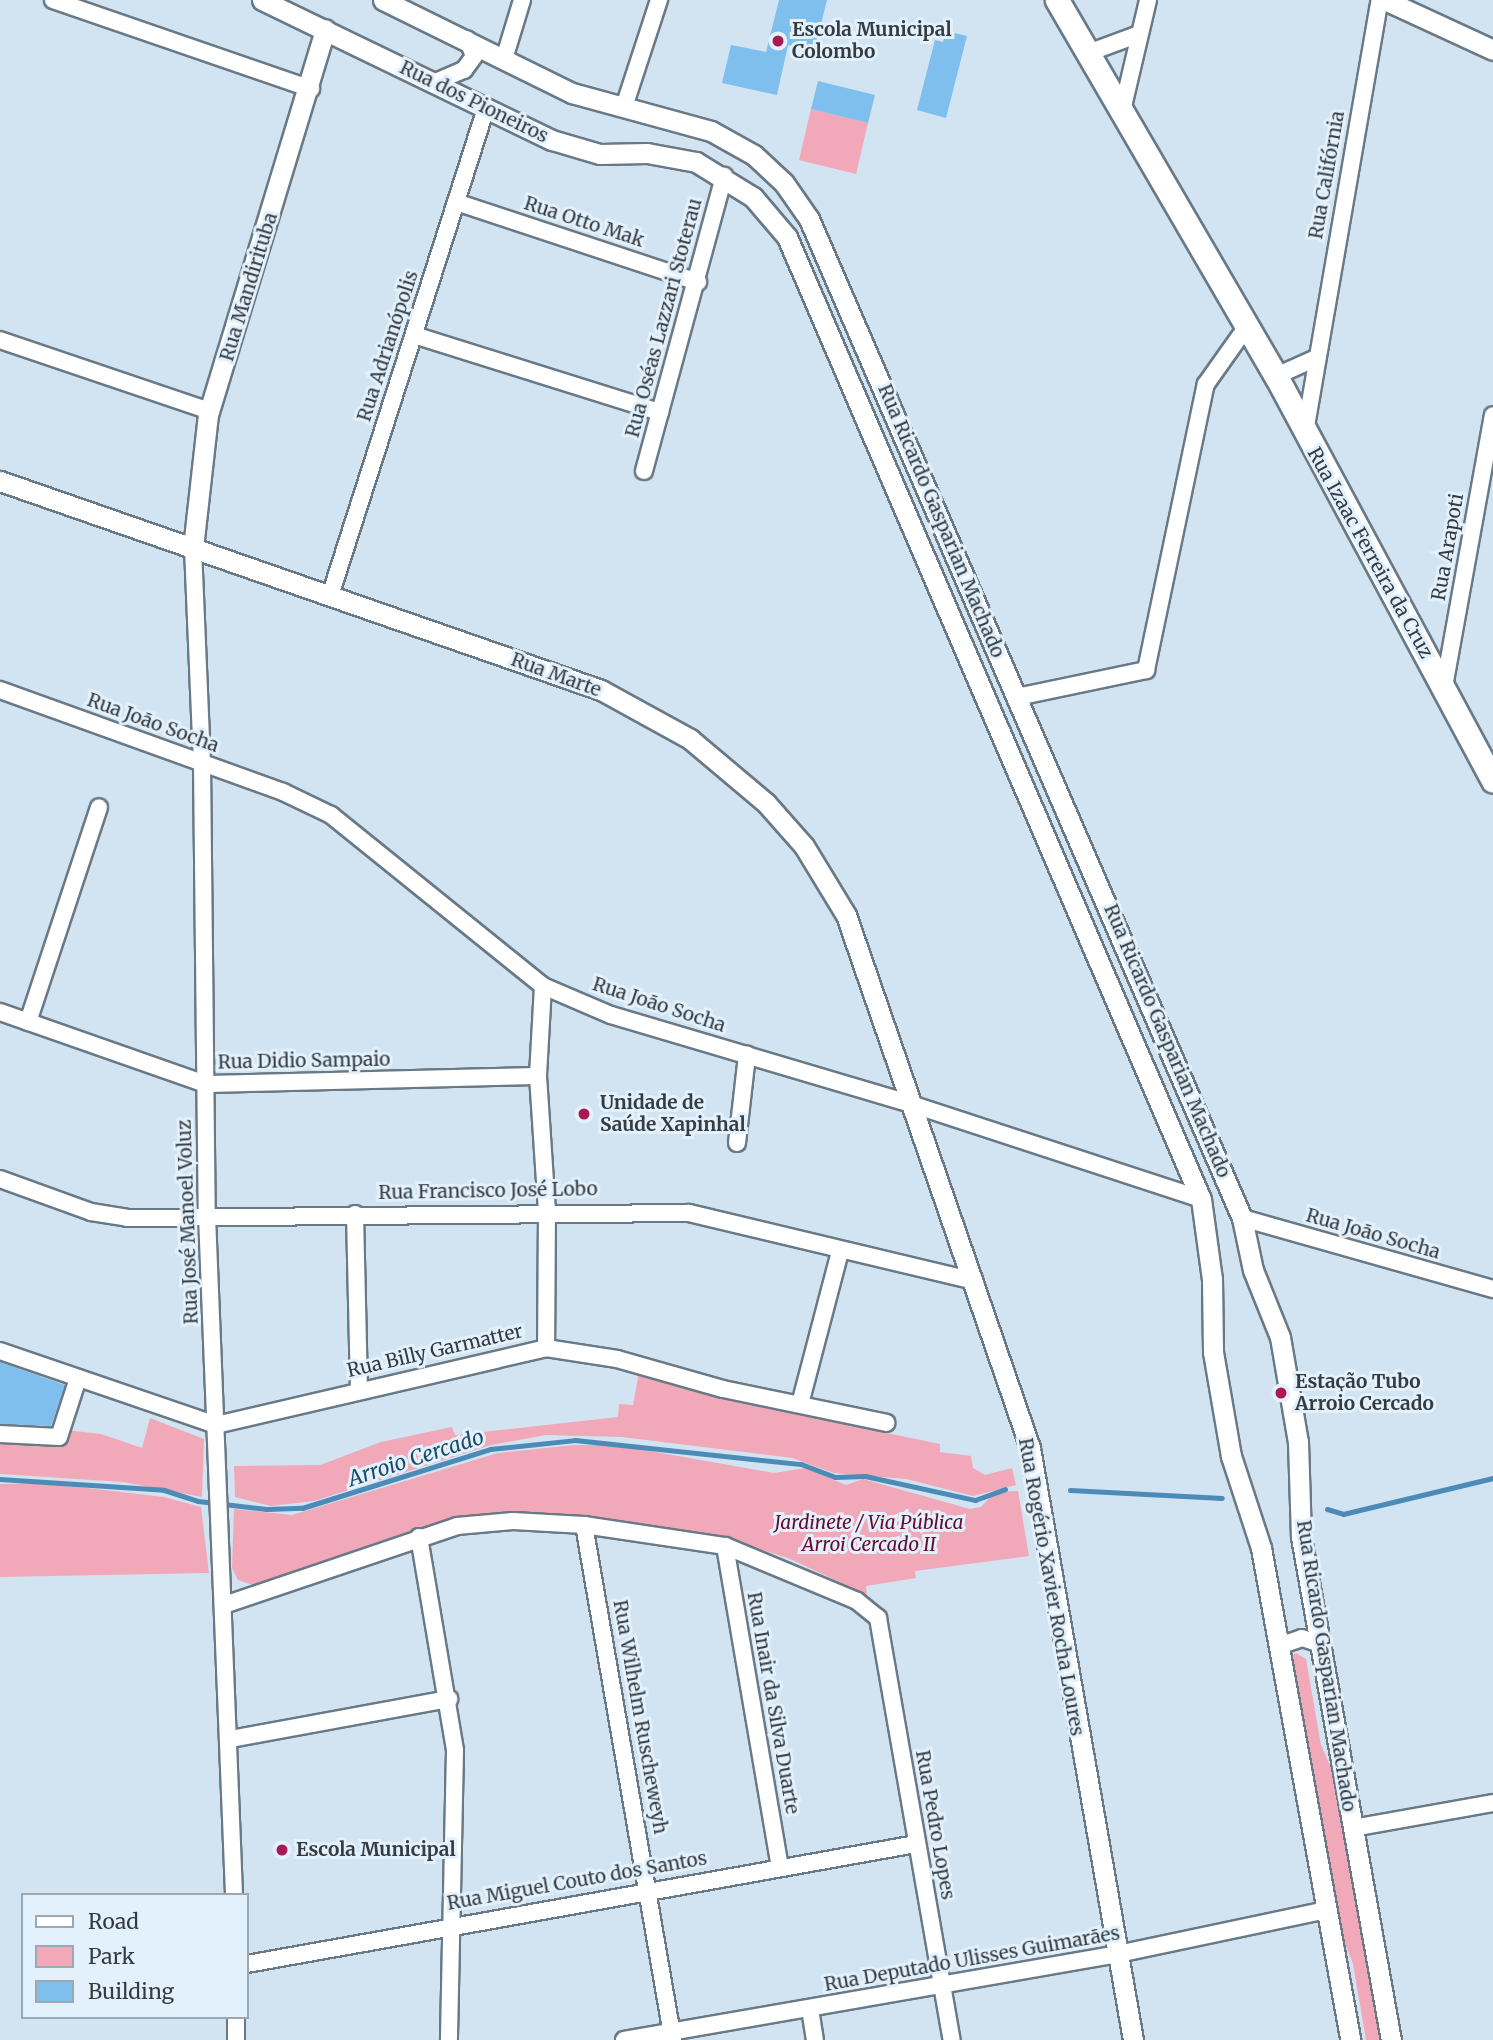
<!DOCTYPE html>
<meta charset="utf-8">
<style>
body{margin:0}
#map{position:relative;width:1493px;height:2040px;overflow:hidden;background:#d2e4f2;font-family:Merriweather,serif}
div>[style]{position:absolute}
.green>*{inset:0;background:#f1a8b9}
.stream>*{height:5px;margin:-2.5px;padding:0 2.5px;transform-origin:2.5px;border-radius:2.5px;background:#4c8bb7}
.building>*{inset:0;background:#7fbfee}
.roads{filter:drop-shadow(2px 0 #697985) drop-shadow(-2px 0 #697985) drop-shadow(0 2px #697985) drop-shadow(0 -2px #697985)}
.minor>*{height:16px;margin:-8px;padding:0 8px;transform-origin:8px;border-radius:8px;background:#fff}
.tertiary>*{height:19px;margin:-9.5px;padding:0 9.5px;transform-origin:9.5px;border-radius:9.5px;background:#fff}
.secondary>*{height:23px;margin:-11.5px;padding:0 11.5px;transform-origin:11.5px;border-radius:11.5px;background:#fff}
.dots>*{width:19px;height:19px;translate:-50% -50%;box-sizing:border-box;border:4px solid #e3f1fc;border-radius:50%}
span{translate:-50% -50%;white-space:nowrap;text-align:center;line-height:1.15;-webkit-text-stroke:6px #e3f1fc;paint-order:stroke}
.poi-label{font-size:19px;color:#343b41;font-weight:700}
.left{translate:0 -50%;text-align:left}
.street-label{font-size:19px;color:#343b41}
.park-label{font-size:19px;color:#650b2f;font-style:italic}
.water-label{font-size:21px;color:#1a4b6a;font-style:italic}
.legend{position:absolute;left:21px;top:1893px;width:228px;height:126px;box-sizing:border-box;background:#e3f1fc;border:2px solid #9da8b1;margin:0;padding:9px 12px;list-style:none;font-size:21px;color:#343b41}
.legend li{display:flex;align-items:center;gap:14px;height:35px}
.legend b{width:35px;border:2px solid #9da8b1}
</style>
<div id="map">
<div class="green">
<i style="clip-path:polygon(811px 109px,868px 123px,856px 174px,799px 160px)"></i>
<i style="clip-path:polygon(639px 1372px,716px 1398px,940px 1444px,940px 1452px,971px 1456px,973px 1468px,985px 1475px,1012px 1468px,1016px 1485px,973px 1496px,906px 1479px,834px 1473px,792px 1458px,622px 1437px,546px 1435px,491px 1445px,314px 1501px,271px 1506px,235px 1497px,234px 1466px,320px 1465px,381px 1442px,452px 1427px,455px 1435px,618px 1417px,619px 1404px,633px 1405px)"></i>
<i style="clip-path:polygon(150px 1418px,204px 1439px,202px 1497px,123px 1482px,0 1474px,0 1440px,62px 1445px,66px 1430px,101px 1434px,142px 1448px)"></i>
<i style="clip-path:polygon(574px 1445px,616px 1445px,774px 1473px,805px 1468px,846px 1485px,863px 1479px,970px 1509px,981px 1507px,995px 1492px,1018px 1491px,1029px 1556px,915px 1571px,916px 1578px,866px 1586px,867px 1595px,788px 1558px,727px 1539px,520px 1513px,426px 1528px,253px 1585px,238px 1580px,232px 1568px,234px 1509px,292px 1515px,498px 1453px)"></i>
<i style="clip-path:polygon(44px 1483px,164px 1497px,201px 1507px,209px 1573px,0 1577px,0 1484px)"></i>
<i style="clip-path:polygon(1296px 1653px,1306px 1659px,1321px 1745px,1335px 1777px,1382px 2040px,1366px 2040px,1353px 1964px,1337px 1923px,1290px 1657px)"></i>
</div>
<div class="stream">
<i style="left:0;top:1479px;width:164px;rotate:3.8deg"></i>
<i style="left:164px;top:1490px;width:36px;rotate:18deg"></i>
<i style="left:198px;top:1501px;width:69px;rotate:6.6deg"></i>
<i style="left:267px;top:1509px;width:35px;rotate:-2deg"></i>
<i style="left:302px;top:1508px;width:197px;rotate:-17.4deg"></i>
<i style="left:490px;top:1449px;width:85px;rotate:-6deg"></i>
<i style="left:575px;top:1440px;width:227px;rotate:6.1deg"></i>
<i style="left:801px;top:1464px;width:36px;rotate:21deg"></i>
<i style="left:835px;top:1477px;width:30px;rotate:-2deg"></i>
<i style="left:865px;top:1476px;width:113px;rotate:12.3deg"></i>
<i style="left:975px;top:1500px;width:32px;rotate:-20deg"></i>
<i style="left:1070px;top:1490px;width:152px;rotate:3deg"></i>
<i style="left:1327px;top:1509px;width:17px;rotate:17deg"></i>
<i style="left:1343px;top:1514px;width:154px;rotate:-13.5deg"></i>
</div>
<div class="building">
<i style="clip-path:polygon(779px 0,827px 0,814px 52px,788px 45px,777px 95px,722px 83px,731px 45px,766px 52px)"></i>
<i style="clip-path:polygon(946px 31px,967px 36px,946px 118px,917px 110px,935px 40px,943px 42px)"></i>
<i style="clip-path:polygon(818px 81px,875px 95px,868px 123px,811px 109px)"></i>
<i style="clip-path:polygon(0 1362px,65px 1385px,51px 1426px,0 1424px)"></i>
</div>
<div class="roads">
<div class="minor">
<i style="left:53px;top:0;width:273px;rotate:19deg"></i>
<i style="left:1088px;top:53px;width:54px;rotate:-20.4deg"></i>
<i style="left:505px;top:56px;width:59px;rotate:-73.1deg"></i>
<i style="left:433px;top:83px;width:34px;rotate:-23deg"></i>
<i style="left:464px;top:70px;width:17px;rotate:-54deg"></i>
<i style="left:474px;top:56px;width:18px;rotate:-112deg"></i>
<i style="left:624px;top:107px;width:113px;rotate:-71.9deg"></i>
<i style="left:1122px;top:111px;width:114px;rotate:-76.8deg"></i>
<i style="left:456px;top:202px;width:255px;rotate:18.3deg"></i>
<i style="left:414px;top:335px;width:258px;rotate:17.4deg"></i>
<i style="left:0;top:340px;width:222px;rotate:18.7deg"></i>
<i style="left:1276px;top:376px;width:44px;rotate:-24.2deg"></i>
<i style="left:1305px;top:432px;width:438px;rotate:-80.2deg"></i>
<i style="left:644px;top:471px;width:306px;rotate:-74.8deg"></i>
<i style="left:193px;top:548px;width:215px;rotate:87.6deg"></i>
<i style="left:202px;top:763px;width:453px;rotate:89.4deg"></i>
<i style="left:207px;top:1216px;width:680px;rotate:87.72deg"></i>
<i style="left:330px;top:596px;width:512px;rotate:-72.27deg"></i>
<i style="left:1444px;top:687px;width:276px;rotate:-79.8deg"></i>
<i style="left:0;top:690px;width:301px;rotate:19.8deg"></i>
<i style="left:283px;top:792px;width:53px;rotate:25.6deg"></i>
<i style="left:331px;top:815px;width:272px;rotate:38.9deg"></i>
<i style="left:543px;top:986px;width:74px;rotate:23.1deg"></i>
<i style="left:611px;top:1015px;width:316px;rotate:16.5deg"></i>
<i style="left:914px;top:1105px;width:302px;rotate:18.1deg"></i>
<i style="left:1017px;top:697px;width:132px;rotate:-11.8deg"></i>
<i style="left:1146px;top:670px;width:292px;rotate:-78.2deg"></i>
<i style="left:1206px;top:384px;width:71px;rotate:-54.7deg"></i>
<i style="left:543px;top:986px;width:90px;rotate:93.2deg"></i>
<i style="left:538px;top:1076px;width:136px;rotate:86.2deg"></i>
<i style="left:547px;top:1212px;width:136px;rotate:90.4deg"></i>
<i style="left:0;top:1012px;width:218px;rotate:19.3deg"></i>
<i style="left:206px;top:1084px;width:332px;rotate:-1.4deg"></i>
<i style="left:28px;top:1022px;width:226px;rotate:-71.7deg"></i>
<i style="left:737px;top:1143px;width:89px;rotate:-83.5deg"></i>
<i style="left:0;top:1179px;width:97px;rotate:19.9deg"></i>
<i style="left:91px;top:1212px;width:36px;rotate:9deg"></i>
<i style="left:127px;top:1218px;width:562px;rotate:-0.51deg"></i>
<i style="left:689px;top:1213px;width:293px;rotate:13.4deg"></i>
<i style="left:355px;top:1214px;width:175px;rotate:88.7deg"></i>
<i style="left:1242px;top:1218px;width:261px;rotate:15.8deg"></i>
<i style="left:0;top:1351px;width:228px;rotate:18.9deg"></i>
<i style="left:216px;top:1425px;width:339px;rotate:-13.1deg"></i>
<i style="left:546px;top:1348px;width:72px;rotate:8.8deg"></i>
<i style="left:617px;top:1359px;width:110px;rotate:15.8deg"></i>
<i style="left:723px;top:1389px;width:167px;rotate:11.7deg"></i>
<i style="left:800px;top:1404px;width:158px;rotate:-75.3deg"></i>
<i style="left:0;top:1434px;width:59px;rotate:2.9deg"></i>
<i style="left:59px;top:1437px;width:62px;rotate:-72.1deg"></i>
<i style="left:584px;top:1525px;width:523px;rotate:80.2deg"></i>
<i style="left:419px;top:1537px;width:216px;rotate:80.4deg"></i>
<i style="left:455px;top:1750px;width:290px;rotate:91.2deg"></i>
<i style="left:725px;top:1546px;width:326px;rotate:80.3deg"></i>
<i style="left:224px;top:1605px;width:246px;rotate:-18.7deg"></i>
<i style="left:457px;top:1526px;width:56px;rotate:-5.1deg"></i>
<i style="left:513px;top:1521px;width:71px;rotate:3.2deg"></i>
<i style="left:584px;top:1525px;width:143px;rotate:8.5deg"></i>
<i style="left:725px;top:1546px;width:143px;rotate:22.6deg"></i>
<i style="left:857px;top:1601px;width:27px;rotate:39deg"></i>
<i style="left:878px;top:1618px;width:428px;rotate:80.1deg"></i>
<i style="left:1279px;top:1646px;width:24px;rotate:-19deg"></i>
<i style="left:1302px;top:1638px;width:19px;rotate:18deg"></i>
<i style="left:231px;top:1739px;width:222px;rotate:-10.4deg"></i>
<i style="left:1353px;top:1828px;width:142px;rotate:-10.1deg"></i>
<i style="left:247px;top:1964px;width:680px;rotate:-10.17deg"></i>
<i style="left:810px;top:2009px;width:31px;rotate:81deg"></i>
<i style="left:236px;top:2017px;width:23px;rotate:90deg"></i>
<i style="left:624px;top:2040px;width:501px;rotate:-9.88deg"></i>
<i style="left:1118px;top:1954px;width:213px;rotate:-11.9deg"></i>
</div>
<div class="tertiary">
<i style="left:262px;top:0;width:322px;rotate:25.8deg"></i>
<i style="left:552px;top:140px;width:50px;rotate:16.3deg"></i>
<i style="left:600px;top:154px;width:47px;rotate:-1.2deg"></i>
<i style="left:647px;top:153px;width:50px;rotate:10.4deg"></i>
<i style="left:696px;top:162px;width:67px;rotate:31.6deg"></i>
<i style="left:753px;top:197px;width:52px;rotate:49.6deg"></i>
<i style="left:787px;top:237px;width:1047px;rotate:66.72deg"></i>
<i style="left:1201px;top:1199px;width:81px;rotate:82.2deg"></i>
<i style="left:1212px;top:1279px;width:73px;rotate:89.2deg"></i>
<i style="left:1213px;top:1352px;width:106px;rotate:80.2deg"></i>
<i style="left:1231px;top:1456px;width:97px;rotate:71.9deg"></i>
<i style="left:1261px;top:1548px;width:500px;rotate:79.7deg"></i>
<i style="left:383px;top:0;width:211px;rotate:26.2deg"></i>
<i style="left:572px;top:93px;width:144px;rotate:15.3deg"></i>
<i style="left:711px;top:131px;width:49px;rotate:29.2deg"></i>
<i style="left:754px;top:155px;width:41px;rotate:43deg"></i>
<i style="left:784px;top:183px;width:44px;rotate:55.2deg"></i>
<i style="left:809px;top:219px;width:1089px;rotate:66.57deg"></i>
<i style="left:1242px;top:1218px;width:53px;rotate:78.1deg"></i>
<i style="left:1253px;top:1270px;width:72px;rotate:68.1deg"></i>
<i style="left:1280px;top:1337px;width:107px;rotate:80.3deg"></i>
<i style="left:1298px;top:1442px;width:95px;rotate:88.2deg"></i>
<i style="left:1301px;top:1537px;width:511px;rotate:79.86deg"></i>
<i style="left:1385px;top:0;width:119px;rotate:24.8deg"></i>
<i style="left:0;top:481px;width:636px;rotate:19.18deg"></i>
<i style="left:601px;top:690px;width:102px;rotate:28.8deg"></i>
<i style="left:690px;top:739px;width:99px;rotate:40.1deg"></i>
<i style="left:766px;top:803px;width:57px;rotate:48.5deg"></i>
<i style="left:804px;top:846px;width:81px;rotate:58.7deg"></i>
<i style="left:846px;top:915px;width:564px;rotate:70.95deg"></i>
<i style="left:1030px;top:1448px;width:601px;rotate:80.13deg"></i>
<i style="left:193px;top:548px;width:134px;rotate:-83.6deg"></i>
<i style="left:208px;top:415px;width:403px;rotate:-73.1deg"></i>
</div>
<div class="secondary">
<i style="left:1057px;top:0;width:435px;rotate:59.8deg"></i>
<i style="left:1276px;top:376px;width:459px;rotate:61.8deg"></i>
</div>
</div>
<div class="dots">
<i style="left:778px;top:41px;background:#aa1953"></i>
<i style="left:584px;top:1114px;background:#aa1953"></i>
<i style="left:1281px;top:1393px;background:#aa1953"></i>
<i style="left:282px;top:1850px;background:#aa1953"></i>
</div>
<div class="poi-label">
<span class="left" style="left:792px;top:41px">Escola Municipal<br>Colombo</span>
<span class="left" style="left:600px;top:1114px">Unidade de<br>Saúde Xapinhal</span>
<span class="left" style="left:1295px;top:1393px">Estação Tubo<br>Arroio Cercado</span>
<span class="left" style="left:296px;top:1850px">Escola Municipal</span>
</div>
<div class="street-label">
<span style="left:474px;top:102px;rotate:26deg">Rua dos Pioneiros</span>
<span style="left:1327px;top:175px;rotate:-80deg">Rua Califórnia</span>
<span style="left:584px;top:222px;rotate:18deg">Rua Otto Mak</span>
<span style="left:249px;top:287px;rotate:-73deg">Rua Mandirituba</span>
<span style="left:664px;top:318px;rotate:-75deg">Rua Oséas Lazzari Stoterau</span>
<span style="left:388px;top:346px;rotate:-72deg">Rua Adrianópolis</span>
<span style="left:941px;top:521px;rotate:67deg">Rua Ricardo Gasparian Machado</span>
<span style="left:1448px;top:547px;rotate:-80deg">Rua Arapoti</span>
<span style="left:1370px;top:553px;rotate:61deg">Rua Izaac Ferreira da Cruz</span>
<span style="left:556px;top:675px;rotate:20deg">Rua Marte</span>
<span style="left:153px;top:723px;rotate:20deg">Rua João Socha</span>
<span style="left:659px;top:1005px;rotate:18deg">Rua João Socha</span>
<span style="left:1167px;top:1041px;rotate:67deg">Rua Ricardo Gasparian Machado</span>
<span style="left:304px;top:1061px;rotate:-1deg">Rua Didio Sampaio</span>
<span style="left:488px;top:1191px;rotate:-1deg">Rua Francisco José Lobo</span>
<span style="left:188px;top:1222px;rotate:-92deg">Rua José Manoel Voluz</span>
<span style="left:1373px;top:1234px;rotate:16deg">Rua João Socha</span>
<span style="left:435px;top:1351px;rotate:-13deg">Rua Billy Garmatter</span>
<span style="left:1051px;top:1587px;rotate:80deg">Rua Rogério Xavier Rocha Loures</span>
<span style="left:1326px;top:1666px;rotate:81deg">Rua Ricardo Gasparian Machado</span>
<span style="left:773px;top:1703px;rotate:80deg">Rua Inair da Silva Duarte</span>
<span style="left:640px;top:1717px;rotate:80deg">Rua Wilhelm Ruscheweyh</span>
<span style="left:935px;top:1825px;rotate:80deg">Rua Pedro Lopes</span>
<span style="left:577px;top:1881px;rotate:-10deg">Rua Miguel Couto dos Santos</span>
<span style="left:972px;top:1959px;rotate:-10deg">Rua Deputado Ulisses Guimarães</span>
</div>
<div class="park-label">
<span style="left:869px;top:1534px">Jardinete / Via Pública<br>Arroi Cercado II</span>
</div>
<div class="water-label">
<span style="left:416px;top:1458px;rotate:-18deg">Arroio Cercado</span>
</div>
<ul class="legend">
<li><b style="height:9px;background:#fff"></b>Road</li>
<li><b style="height:19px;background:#f1a8b9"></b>Park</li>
<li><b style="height:19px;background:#7fbfee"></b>Building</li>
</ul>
</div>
